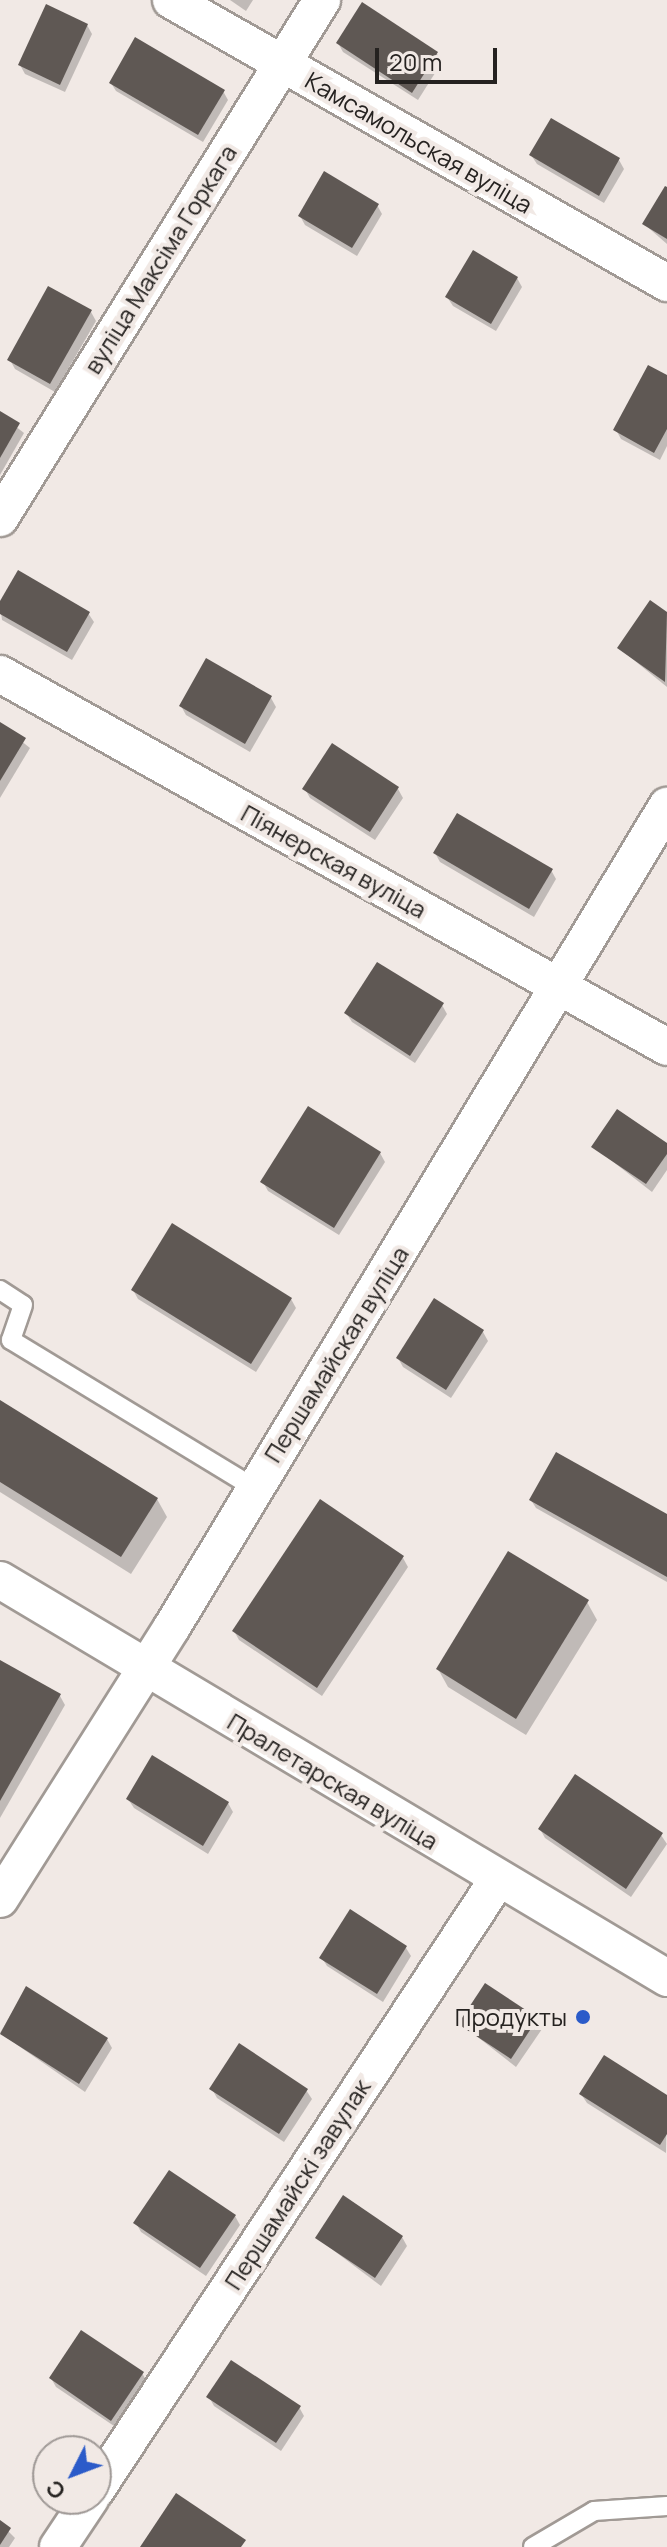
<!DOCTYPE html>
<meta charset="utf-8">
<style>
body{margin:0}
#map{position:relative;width:667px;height:2547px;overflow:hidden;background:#f1e9e5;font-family:Manrope,sans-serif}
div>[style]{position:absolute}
.shadow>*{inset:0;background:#0003}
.building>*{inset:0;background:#5f5854}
.roads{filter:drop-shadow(2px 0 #a19a95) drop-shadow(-2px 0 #a19a95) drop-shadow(0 2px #a19a95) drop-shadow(0 -2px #a19a95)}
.lane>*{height:18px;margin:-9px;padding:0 9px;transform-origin:9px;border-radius:9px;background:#fff}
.street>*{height:36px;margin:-18px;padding:0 18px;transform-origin:18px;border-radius:18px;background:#fff}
.dots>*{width:22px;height:22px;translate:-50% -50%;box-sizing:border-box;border:4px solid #f1e9e5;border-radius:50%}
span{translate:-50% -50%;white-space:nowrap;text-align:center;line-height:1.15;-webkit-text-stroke:8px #f1e9e5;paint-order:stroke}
.street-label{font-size:24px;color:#252220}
.poi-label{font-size:24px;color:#252220}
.right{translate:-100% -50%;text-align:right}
.north{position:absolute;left:32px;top:2435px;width:80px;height:80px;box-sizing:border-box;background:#f1e9e5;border:2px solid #9f9996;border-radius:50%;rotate:228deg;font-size:22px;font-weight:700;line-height:32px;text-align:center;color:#252220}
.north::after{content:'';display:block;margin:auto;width:28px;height:36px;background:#2b5bc9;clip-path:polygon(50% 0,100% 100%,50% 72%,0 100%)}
.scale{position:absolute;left:375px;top:48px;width:122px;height:36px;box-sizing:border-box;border:4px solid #252220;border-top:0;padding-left:10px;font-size:24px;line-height:28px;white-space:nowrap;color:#252220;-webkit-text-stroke:6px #f1e9e5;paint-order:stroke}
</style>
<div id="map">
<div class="shadow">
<i style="clip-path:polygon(230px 0,253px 0,246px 11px)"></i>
<i style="clip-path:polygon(87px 25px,92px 34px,65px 92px,25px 74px,20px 65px)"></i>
<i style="clip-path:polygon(338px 43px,437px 54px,442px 62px,418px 100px,343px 52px)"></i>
<i style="clip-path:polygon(111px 83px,223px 91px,228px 100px,203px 142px,116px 91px)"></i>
<i style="clip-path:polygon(531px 155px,619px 160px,624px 169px,604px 203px,537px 164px)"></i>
<i style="clip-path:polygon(667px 190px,667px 244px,644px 224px)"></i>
<i style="clip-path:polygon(377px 205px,382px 214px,357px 256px,305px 225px,300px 216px)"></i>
<i style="clip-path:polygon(517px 278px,522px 287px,496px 331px,453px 306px,447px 297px)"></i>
<i style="clip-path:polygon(91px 312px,96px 321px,55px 392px,15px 369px,10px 360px)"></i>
<i style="clip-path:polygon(667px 377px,667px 446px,660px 460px,621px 439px,616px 430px)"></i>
<i style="clip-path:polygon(0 414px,24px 433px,0 475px)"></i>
<i style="clip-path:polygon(651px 603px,667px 615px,667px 687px,619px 648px)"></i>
<i style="clip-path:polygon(0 605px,88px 613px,94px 622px,72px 660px,2px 620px)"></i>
<i style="clip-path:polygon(271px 698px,276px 707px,250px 752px,186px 715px,181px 706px)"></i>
<i style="clip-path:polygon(0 724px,30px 748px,0 798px)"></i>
<i style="clip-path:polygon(305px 789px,398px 789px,403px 798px,375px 840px,310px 798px)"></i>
<i style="clip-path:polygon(435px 853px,551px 870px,556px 879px,534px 917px,440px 862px)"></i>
<i style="clip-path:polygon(442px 1005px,447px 1014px,415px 1063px,352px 1022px,346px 1013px)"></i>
<i style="clip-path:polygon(667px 1146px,667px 1170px,652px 1192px,594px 1147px)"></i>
<i style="clip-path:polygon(380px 1153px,385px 1162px,339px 1235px,268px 1191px,263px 1182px)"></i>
<i style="clip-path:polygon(133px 1290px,291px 1299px,296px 1308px,256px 1372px,138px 1299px)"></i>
<i style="clip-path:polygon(483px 1332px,488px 1341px,451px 1398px,403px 1367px,398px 1358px)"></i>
<i style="clip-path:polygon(0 1402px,157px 1499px,167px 1517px,131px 1574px,0 1492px)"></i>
<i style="clip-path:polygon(531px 1500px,667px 1517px,667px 1582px,536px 1508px)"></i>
<i style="clip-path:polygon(403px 1558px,408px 1567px,322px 1696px,239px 1640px,234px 1631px)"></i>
<i style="clip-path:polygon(587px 1602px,597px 1620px,526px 1735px,448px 1687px,438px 1669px)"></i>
<i style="clip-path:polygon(0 1662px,60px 1696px,65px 1705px,0 1818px)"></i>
<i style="clip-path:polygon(128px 1799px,228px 1803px,233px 1812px,208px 1854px,134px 1808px)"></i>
<i style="clip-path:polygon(540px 1829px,661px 1835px,667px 1844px,631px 1897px,545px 1838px)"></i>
<i style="clip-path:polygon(406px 1948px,411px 1956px,383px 2002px,327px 1966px,322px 1958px)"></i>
<i style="clip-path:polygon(26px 1989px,107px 2039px,112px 2048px,85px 2092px,0 2033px)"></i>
<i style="clip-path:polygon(536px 2020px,542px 2029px,516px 2067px,461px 2024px)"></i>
<i style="clip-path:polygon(212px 2089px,306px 2090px,312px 2099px,284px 2142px,217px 2098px)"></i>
<i style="clip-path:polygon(581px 2094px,667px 2097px,666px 2153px,587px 2103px)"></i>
<i style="clip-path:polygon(235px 2216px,240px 2225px,206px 2276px,141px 2232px,136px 2223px)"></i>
<i style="clip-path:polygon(402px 2237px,407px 2246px,381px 2286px,317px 2238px)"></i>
<i style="clip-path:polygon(142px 2373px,147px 2382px,117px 2428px,56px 2387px,51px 2378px)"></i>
<i style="clip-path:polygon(209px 2397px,299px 2407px,304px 2416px,281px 2451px,214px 2406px)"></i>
<i style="clip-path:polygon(0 2523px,15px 2538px,9px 2547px,0 2547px)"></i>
</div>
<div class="building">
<i style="clip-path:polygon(362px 2px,438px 52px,412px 93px,336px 43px)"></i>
<i style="clip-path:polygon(46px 4px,88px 24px,60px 85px,18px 65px)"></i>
<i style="clip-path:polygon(135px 37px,225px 90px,198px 135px,109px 83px)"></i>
<i style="clip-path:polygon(551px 118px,620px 158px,599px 196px,529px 155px)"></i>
<i style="clip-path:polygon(324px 171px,379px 204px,352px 248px,298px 216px)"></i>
<i style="clip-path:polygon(665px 186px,667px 187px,667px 239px,642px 224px)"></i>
<i style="clip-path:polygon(473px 250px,518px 277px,491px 324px,445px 297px)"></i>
<i style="clip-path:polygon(48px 286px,92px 310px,50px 384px,7px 360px)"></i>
<i style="clip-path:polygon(648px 365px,667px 375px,667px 429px,654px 453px,613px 430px)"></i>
<i style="clip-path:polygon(0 411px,20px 423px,0 458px)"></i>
<i style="clip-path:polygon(18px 570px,90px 612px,67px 652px,0 614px,0 601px)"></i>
<i style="clip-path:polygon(650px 600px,667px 612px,665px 682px,617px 648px)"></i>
<i style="clip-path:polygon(206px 658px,272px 696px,245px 744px,179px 706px)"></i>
<i style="clip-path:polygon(0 722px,26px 738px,0 781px)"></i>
<i style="clip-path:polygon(332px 743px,399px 787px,370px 832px,302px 789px)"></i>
<i style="clip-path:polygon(457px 813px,553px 869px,529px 909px,433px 853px)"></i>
<i style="clip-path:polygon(377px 962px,444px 1003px,410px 1056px,344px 1013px)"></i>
<i style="clip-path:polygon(308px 1106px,381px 1152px,334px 1228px,260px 1182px)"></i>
<i style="clip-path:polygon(617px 1109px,667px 1143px,667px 1154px,646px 1184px,591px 1147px)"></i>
<i style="clip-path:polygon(172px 1223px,292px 1298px,251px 1364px,131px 1290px)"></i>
<i style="clip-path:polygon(434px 1298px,484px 1330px,446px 1390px,396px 1358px)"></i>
<i style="clip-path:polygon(0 1400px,158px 1498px,121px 1557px,0 1482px)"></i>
<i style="clip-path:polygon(556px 1452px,667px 1514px,667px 1577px,529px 1500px)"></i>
<i style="clip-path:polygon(320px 1499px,404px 1556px,317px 1688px,232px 1631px)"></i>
<i style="clip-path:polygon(508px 1551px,589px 1600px,516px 1719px,436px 1669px)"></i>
<i style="clip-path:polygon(0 1660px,61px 1694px,0 1801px)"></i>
<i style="clip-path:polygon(152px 1755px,229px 1802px,203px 1846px,126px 1799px)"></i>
<i style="clip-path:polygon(575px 1774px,663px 1833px,626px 1889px,538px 1829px)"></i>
<i style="clip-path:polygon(350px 1909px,407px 1946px,377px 1994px,319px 1958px)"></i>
<i style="clip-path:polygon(485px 1983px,538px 2018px,511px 2059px,458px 2024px)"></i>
<i style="clip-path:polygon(26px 1986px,108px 2038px,79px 2084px,0 2034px)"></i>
<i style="clip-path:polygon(239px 2043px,308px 2089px,279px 2134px,209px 2089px)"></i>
<i style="clip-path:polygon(604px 2055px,667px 2095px,667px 2134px,660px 2145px,579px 2094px)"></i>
<i style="clip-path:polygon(169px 2170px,236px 2215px,200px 2268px,133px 2223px)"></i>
<i style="clip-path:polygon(343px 2195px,403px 2236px,375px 2278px,315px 2238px)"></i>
<i style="clip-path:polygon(81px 2330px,144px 2372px,111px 2421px,49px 2378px)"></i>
<i style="clip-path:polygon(231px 2360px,301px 2406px,276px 2443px,206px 2397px)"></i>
<i style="clip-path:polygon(176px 2493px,246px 2540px,241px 2547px,140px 2547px)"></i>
<i style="clip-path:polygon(0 2520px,11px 2528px,0 2545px)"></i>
</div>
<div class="roads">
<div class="lane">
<i style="left:0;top:1290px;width:27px;rotate:33deg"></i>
<i style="left:23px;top:1305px;width:37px;rotate:109deg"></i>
<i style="left:11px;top:1340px;width:285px;rotate:31.3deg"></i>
<i style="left:533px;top:2547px;width:71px;rotate:-30.5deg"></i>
<i style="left:594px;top:2511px;width:73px;rotate:-3.9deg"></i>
</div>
<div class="street">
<i style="left:171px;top:0;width:571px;rotate:29.71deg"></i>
<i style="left:0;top:518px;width:610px;rotate:-58.13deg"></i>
<i style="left:0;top:674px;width:764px;rotate:29.21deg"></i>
<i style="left:0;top:1580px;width:777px;rotate:30.82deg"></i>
<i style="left:0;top:1899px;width:322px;rotate:-57.7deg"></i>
<i style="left:172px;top:1627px;width:959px;rotate:-58.91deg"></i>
<i style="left:96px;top:2490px;width:731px;rotate:-56.66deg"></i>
<i style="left:58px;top:2547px;width:58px;rotate:-56.3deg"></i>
</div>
</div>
<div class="dots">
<i style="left:583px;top:2017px;background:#2b5bc9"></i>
</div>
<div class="street-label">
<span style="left:419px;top:142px;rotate:30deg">Камсамольская вуліца</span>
<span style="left:160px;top:259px;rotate:-58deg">вуліца Максіма Горкага</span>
<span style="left:334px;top:861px;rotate:29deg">Піянерская вуліца</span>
<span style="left:336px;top:1354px;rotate:-58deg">Першамайская вуліца</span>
<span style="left:333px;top:1781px;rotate:31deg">Пралетарская вуліца</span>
<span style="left:297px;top:2184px;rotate:-57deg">Першамайскі завулак</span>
</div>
<div class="poi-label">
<span class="right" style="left:567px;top:2017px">Продукты</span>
</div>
<div class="north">С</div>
<div class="scale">20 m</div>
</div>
